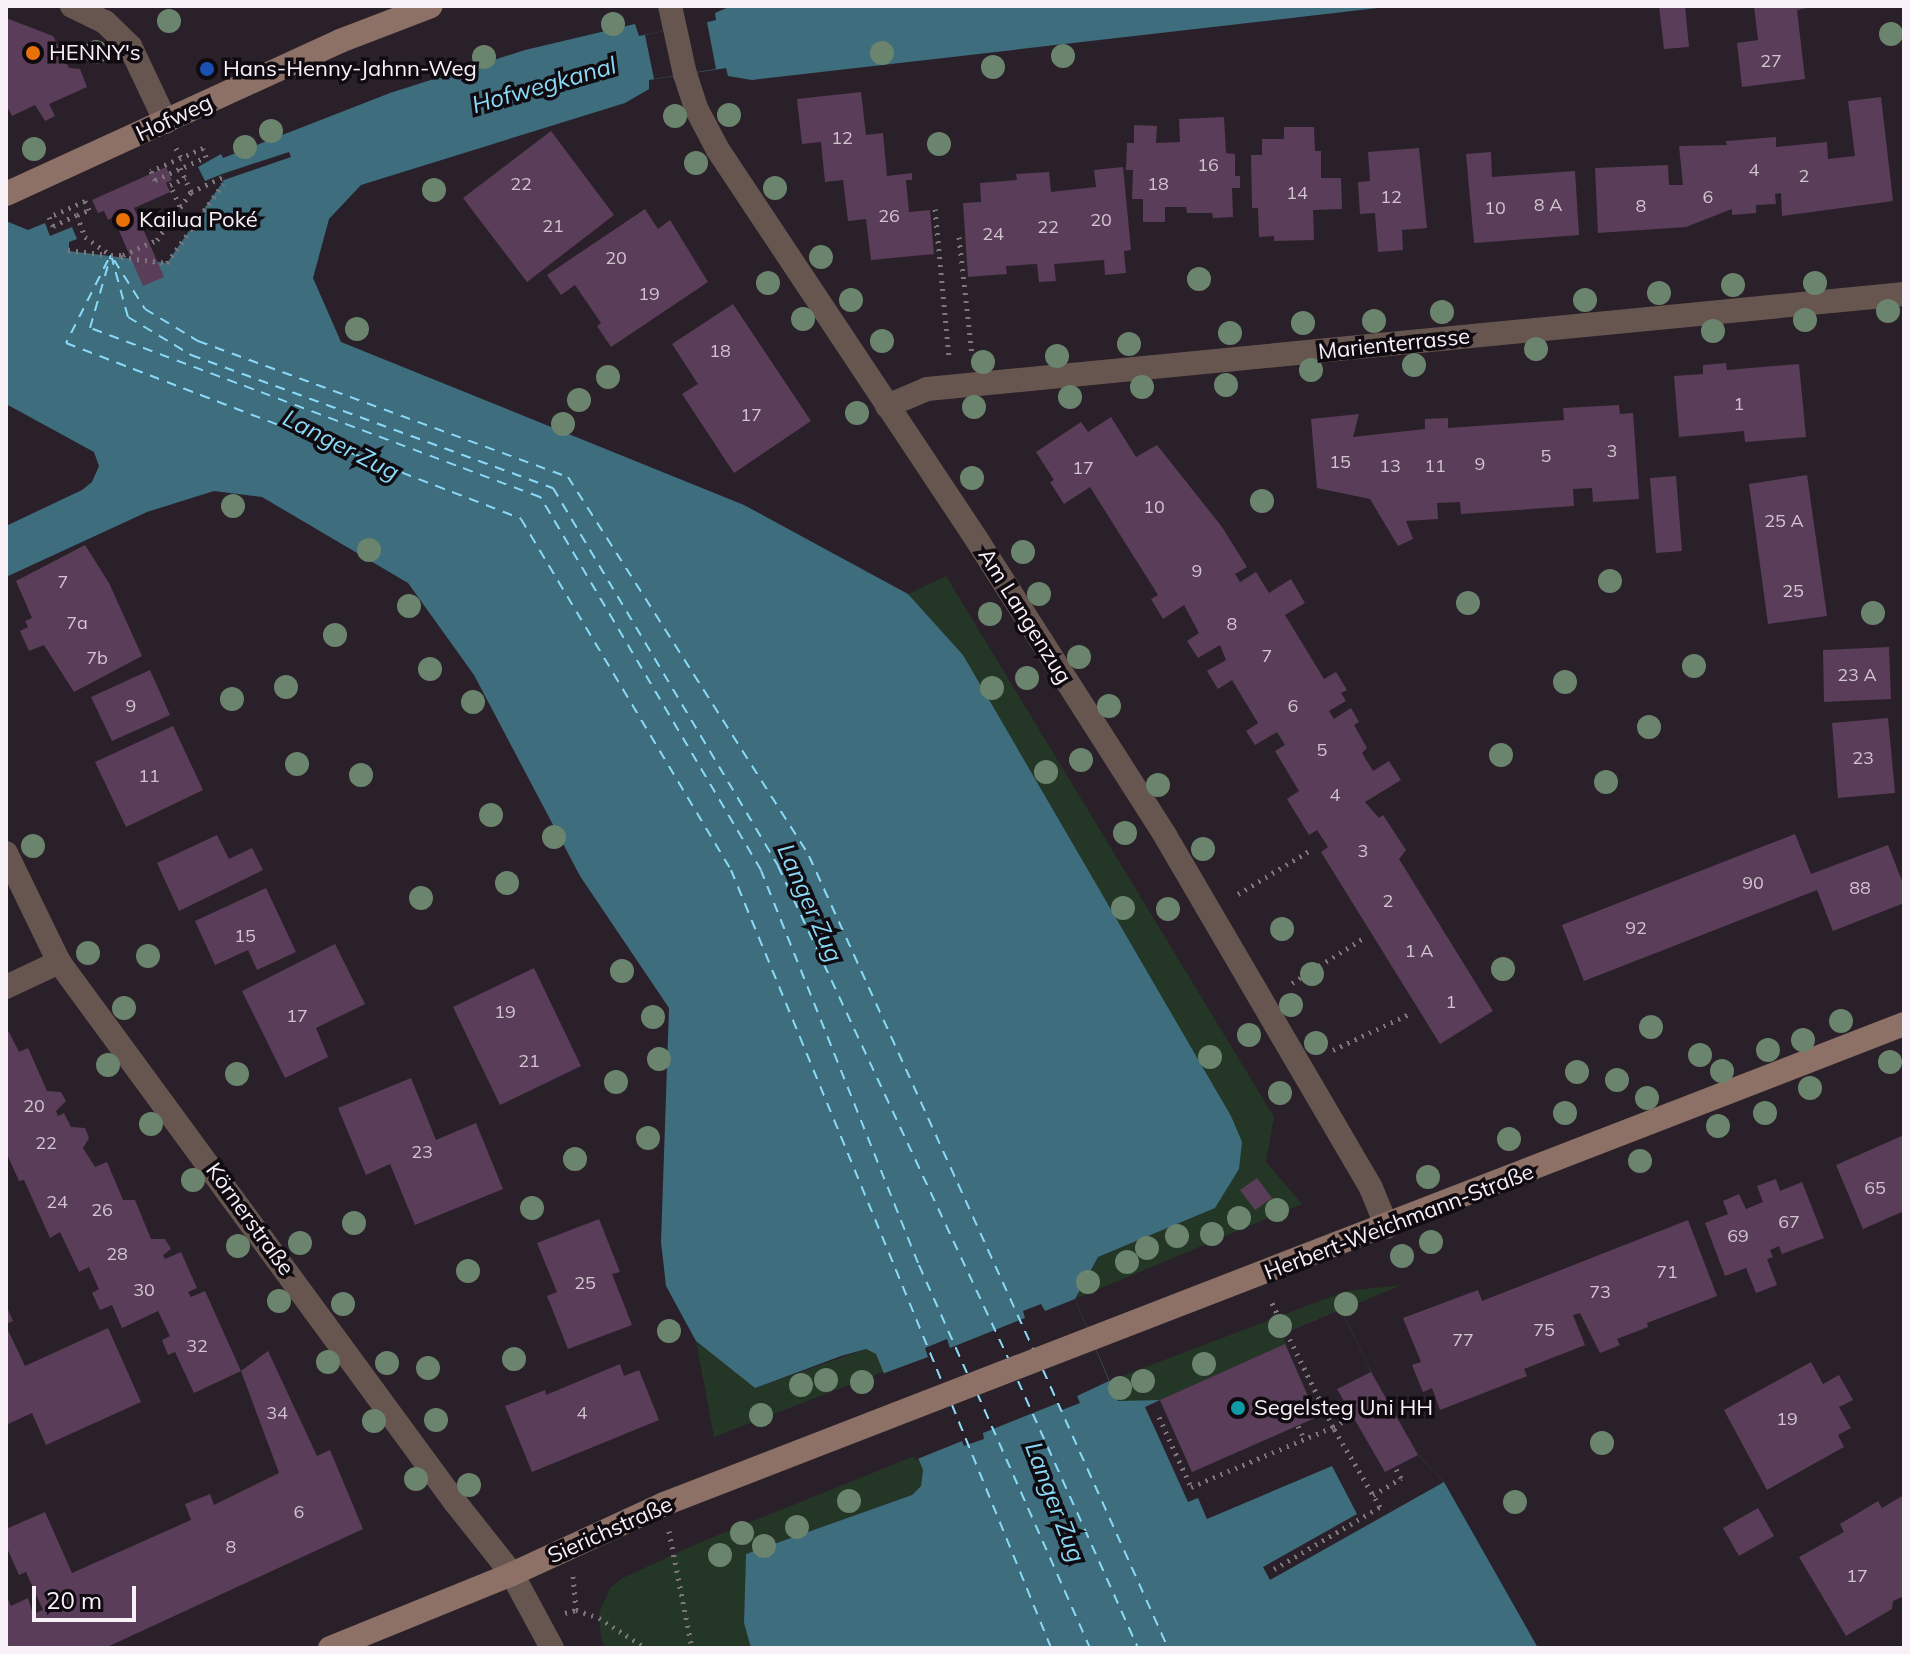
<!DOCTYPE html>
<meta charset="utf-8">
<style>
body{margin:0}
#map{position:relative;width:1910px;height:1654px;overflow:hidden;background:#2a2029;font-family:Mulish,sans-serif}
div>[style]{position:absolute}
.green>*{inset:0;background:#243626}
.water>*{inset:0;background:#3e6d7e}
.pier>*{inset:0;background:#2a2029}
.ferry>*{height:2px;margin-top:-1px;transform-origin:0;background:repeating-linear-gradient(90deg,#8adaf7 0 10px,transparent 0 18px)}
.building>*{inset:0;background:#5a3d58}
.path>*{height:5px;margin-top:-2.5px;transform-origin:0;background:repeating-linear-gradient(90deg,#7e757d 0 2px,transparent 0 8px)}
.street>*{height:24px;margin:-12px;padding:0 12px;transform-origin:12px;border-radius:12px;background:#67554f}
.secondary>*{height:24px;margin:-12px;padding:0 12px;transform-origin:12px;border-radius:12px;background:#8d7066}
.trees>*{width:24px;height:24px;margin:-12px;border-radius:50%;background:#6b846d}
.dots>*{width:22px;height:22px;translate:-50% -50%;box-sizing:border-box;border:4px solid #100b10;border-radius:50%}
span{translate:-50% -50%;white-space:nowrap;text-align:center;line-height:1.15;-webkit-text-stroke:7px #100b10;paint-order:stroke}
.number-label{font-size:18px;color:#d1c4d0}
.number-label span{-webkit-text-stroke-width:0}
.poi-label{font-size:22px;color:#f9f1f8}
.left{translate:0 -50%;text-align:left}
.street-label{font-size:22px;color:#f9f1f8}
.water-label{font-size:24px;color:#8adaf7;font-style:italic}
.frame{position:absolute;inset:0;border:8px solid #f9f1f8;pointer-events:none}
.scale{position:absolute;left:32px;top:1586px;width:104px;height:36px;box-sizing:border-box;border:4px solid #f9f1f8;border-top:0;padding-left:10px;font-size:24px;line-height:28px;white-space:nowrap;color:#f9f1f8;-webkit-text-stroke:6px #100b10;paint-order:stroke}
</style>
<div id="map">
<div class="green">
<i style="clip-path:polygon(946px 576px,1274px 1117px,1266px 1162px,1302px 1204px,1075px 1299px,1098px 1257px,1215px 1208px,963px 655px,908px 594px)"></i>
<i style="clip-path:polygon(1402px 1285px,1281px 1335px,1285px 1344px,1160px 1400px,1118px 1402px,1109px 1381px,1346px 1291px)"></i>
<i style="clip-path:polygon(696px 1341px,755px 1388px,866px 1349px,876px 1354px,885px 1371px,714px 1437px)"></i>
<i style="clip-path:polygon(917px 1455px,923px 1470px,921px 1486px,912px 1495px,746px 1554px,744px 1623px,751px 1648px,605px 1648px,601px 1637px,599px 1613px,610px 1588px,623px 1578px,696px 1544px)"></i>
</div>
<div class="water">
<i style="clip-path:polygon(731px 6px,1395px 6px,752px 80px,728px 76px,726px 68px,649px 80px,649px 89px,625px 103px,361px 185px,329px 219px,313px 278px,341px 342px,744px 505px,908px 594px,963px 655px,1231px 1116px,1242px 1142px,1239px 1169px,1215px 1208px,1098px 1257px,1075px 1299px,1118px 1401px,1160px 1400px,1192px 1472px,1317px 1417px,1281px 1334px,1341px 1309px,1371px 1372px,1418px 1455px,1444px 1482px,1538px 1648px,751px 1648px,744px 1623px,746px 1554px,912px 1495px,921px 1486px,923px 1470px,876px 1354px,866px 1349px,841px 1356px,755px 1388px,696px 1341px,666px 1286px,661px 1242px,669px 1008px,580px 876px,474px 675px,408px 583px,262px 497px,214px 491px,147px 512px,6px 577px,6px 526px,82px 490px,92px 482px,99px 466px,94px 452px,6px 404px,6px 221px,28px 230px,45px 223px,50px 236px,72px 227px,77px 239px,69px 242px,69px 251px,167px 263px,224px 180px,222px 174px,205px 181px,198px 167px,221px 154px,223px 158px,390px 93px,525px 50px,635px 24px,639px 36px,700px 24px,716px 20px,715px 13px)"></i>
</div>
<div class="pier">
<i style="clip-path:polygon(707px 22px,716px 69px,654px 79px,645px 35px)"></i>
<i style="clip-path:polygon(289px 152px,291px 157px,224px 180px,222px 174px)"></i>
<i style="clip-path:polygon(1075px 1299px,1109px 1381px,1077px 1396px,1080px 1403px,1062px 1410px,1058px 1403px,983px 1433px,984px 1439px,964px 1446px,962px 1441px,915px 1460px,882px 1374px,928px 1357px,925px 1348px,947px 1339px,950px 1348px,1025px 1318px,1023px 1311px,1041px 1304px,1045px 1311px)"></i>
<i style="clip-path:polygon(1341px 1309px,1371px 1372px,1418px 1455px,1444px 1482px,1270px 1580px,1263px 1567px,1357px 1514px,1332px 1466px,1207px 1519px,1198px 1498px,1188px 1502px,1145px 1407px,1160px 1400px,1192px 1472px,1317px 1417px,1281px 1334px)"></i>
</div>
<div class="ferry">
<i style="left:108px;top:260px;width:93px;rotate:116.8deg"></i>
<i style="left:66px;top:343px;width:488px;rotate:21.1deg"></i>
<i style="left:521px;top:519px;width:409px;rotate:59.1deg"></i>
<i style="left:731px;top:870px;width:556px;rotate:67.59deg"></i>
<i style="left:114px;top:260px;width:58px;rotate:57.7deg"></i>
<i style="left:145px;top:309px;width:62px;rotate:31.1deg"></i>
<i style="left:198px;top:341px;width:394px;rotate:20.2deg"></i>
<i style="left:568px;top:477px;width:449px;rotate:57.5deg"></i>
<i style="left:809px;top:856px;width:542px;rotate:65.56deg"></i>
<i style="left:1043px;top:1370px;width:305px;rotate:65.8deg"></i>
<i style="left:967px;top:1373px;width:120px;rotate:-114deg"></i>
<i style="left:918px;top:1263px;width:423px;rotate:-111.8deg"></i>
<i style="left:761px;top:870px;width:434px;rotate:-120.6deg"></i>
<i style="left:540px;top:497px;width:481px;rotate:-159.4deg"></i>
<i style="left:90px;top:328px;width:76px;rotate:-74deg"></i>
<i style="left:111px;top:255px;width:64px;rotate:74.7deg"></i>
<i style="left:128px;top:317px;width:74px;rotate:31.1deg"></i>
<i style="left:191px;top:355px;width:386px;rotate:20.2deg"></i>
<i style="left:553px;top:488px;width:440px;rotate:59.2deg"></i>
<i style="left:778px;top:866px;width:545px;rotate:64.94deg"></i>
<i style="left:1018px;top:1381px;width:293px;rotate:65.8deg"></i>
<i style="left:977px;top:1393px;width:279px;rotate:66.1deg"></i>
<i style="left:952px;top:1405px;width:262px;rotate:67.8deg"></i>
</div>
<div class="building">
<i style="clip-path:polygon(1659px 6px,1685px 6px,1689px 47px,1664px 49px)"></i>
<i style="clip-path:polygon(1754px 6px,1817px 6px,1797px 10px,1805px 79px,1742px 87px,1737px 43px,1758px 40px)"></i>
<i style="clip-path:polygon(6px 18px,53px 36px,69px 68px,80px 69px,87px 87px,49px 104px,55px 116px,45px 121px,35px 105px,12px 116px,6px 105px)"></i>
<i style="clip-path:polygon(861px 92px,866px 135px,883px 133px,887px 176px,912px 173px,912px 180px,906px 180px,909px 212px,930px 210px,934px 254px,871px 260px,866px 219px,848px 221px,843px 180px,825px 182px,821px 142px,802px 144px,797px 99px)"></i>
<i style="clip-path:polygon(1881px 97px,1893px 201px,1782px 216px,1781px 193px,1775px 194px,1776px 204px,1756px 205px,1756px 213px,1732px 215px,1732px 209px,1686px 227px,1598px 233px,1595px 168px,1668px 165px,1669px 185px,1683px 185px,1679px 146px,1727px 145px,1726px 141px,1776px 137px,1776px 147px,1827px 142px,1828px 159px,1855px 156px,1848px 101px)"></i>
<i style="clip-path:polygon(1224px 117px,1226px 153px,1235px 154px,1235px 176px,1240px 176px,1240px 188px,1232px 188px,1233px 217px,1213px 218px,1212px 213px,1187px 213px,1186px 207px,1165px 207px,1165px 222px,1143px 222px,1143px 199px,1132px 199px,1133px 170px,1126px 170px,1127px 143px,1134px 143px,1134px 125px,1157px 126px,1156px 143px,1180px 142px,1179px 119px)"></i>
<i style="clip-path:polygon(1284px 127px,1314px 127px,1315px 151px,1321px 151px,1321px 178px,1341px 178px,1342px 209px,1313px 210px,1314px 240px,1274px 241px,1274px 236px,1259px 237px,1258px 208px,1252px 208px,1251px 155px,1262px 155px,1262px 139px,1284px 139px)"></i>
<i style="clip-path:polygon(551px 131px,614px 215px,527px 282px,463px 198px)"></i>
<i style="clip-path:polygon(1419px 148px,1427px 228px,1402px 230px,1403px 250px,1378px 252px,1375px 213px,1360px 214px,1358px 182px,1370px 181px,1368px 152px)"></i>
<i style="clip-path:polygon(1491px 152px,1492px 177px,1575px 171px,1579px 235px,1474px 243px,1466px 154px)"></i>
<i style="clip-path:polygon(166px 167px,172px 180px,166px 183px,170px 192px,134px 208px,164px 277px,143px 286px,113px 217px,108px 220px,104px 211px,98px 213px,92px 200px)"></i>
<i style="clip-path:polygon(1123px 167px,1131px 250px,1124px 251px,1126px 273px,1105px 275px,1104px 260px,1054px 264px,1056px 281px,1039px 282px,1037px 264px,1006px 266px,1007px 274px,968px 277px,963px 203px,981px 202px,980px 183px,1017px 180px,1016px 174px,1049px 172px,1051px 192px,1096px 187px,1094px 170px)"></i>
<i style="clip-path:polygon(645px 209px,658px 229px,670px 220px,708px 282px,611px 347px,597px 326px,601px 323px,575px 285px,561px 295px,547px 275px)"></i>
<i style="clip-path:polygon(733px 304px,811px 421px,734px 473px,682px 394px,698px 384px,672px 344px)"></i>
<i style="clip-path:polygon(1726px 363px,1727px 370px,1799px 364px,1806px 437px,1745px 442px,1744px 431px,1679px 437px,1674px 376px,1703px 374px,1703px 365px)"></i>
<i style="clip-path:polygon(1619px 405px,1620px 414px,1633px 413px,1639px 499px,1593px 502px,1592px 488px,1573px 489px,1574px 506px,1461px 514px,1460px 502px,1437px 503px,1438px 519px,1406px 521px,1413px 539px,1398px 546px,1370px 499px,1317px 488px,1311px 419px,1359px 414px,1353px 437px,1425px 429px,1425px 419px,1448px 418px,1448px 428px,1564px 420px,1563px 408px)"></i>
<i style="clip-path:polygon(1111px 417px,1136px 457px,1157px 445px,1222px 527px,1247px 567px,1235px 574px,1240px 582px,1256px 572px,1269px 593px,1291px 579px,1305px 603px,1285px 615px,1324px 679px,1336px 672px,1347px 690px,1341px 693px,1346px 701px,1329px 711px,1334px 719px,1351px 708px,1359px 722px,1354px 725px,1367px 748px,1362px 753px,1373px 771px,1389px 761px,1401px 780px,1365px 802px,1379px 818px,1383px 815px,1406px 850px,1399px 859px,1493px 1011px,1440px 1044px,1321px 852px,1328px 847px,1317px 830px,1309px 835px,1287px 799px,1299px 791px,1275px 751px,1285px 745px,1277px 732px,1255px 745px,1246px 731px,1258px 723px,1232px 680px,1218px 689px,1207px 671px,1226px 660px,1220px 645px,1198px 658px,1187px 641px,1199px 633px,1184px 605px,1163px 619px,1151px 599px,1158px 595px,1090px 487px,1064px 504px,1050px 482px,1054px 480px,1036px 452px,1081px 422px,1088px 432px)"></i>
<i style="clip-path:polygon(1807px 475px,1827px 616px,1768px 624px,1749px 484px)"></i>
<i style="clip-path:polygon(1676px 476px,1682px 551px,1656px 553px,1650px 478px)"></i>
<i style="clip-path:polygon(85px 545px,109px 583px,142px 656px,74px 692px,44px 645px,29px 651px,20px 631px,28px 627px,25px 621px,32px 618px,16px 581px)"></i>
<i style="clip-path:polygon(1889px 647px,1891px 699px,1824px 702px,1823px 650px)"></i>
<i style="clip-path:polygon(150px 670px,170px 715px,112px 741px,91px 697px)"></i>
<i style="clip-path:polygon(1888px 718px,1895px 793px,1838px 798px,1832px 723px)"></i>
<i style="clip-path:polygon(173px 726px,203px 790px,126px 827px,95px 762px)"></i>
<i style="clip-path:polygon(1795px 834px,1811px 874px,1888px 845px,1904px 886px,1904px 903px,1833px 931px,1817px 890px,1584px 981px,1562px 925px)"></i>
<i style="clip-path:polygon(217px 835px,229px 859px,252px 848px,263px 870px,179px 911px,157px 863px)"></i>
<i style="clip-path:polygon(266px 888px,296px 952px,257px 970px,248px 950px,215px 965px,195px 921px)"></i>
<i style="clip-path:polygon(335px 944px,365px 1004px,316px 1028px,328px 1057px,285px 1078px,242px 991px)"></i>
<i style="clip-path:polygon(534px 968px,581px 1066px,500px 1105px,453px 1007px)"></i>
<i style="clip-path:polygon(9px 1032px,19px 1052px,28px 1048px,47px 1091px,61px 1092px,66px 1101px,56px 1111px,58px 1116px,64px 1113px,71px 1127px,85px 1128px,89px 1138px,83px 1148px,95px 1167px,107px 1162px,123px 1200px,135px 1200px,151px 1239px,165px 1239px,171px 1249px,163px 1255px,165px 1259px,181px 1252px,197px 1288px,188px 1292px,191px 1297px,205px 1291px,241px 1371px,268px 1351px,317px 1456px,330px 1450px,363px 1529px,105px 1648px,6px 1648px,6px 1594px,11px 1606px,28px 1598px,33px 1614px,43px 1610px,26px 1572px,19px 1575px,6px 1546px,6px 1529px,45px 1512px,72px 1573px,191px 1520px,185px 1504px,210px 1494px,214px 1505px,279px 1473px,241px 1371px,194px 1393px,175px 1352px,168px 1355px,162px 1340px,170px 1336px,158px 1311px,122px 1328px,112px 1305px,100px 1310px,92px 1293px,99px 1289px,89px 1267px,79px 1272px,60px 1232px,50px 1238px,24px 1180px,19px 1181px,6px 1152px,6px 1033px)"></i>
<i style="clip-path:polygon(411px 1078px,436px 1140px,476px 1123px,503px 1189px,415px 1225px,390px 1164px,366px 1175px,338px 1108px)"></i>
<i style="clip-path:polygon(1904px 1135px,1904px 1211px,1863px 1229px,1836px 1165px)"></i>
<i style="clip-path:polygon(1257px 1178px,1272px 1198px,1255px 1210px,1240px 1190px)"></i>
<i style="clip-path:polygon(1776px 1179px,1780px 1191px,1802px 1182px,1824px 1238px,1782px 1254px,1779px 1246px,1770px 1250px,1773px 1257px,1767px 1259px,1777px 1285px,1756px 1293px,1746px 1268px,1725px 1276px,1705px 1223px,1728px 1214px,1723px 1201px,1739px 1194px,1746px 1209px,1763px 1202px,1757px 1186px)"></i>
<i style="clip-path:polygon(599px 1219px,620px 1272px,612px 1274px,632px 1325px,568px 1349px,547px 1296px,557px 1292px,537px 1243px)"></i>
<i style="clip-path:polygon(1688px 1220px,1717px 1296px,1647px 1323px,1648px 1327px,1617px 1339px,1620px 1345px,1600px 1353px,1580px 1313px,1573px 1315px,1585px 1345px,1524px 1369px,1527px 1376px,1440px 1410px,1432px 1388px,1423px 1392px,1412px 1365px,1421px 1362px,1403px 1318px,1478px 1290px,1482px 1301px)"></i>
<i style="clip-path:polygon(6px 1305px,13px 1321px,6px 1324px)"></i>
<i style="clip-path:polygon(6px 1326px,25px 1366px,108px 1328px,141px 1402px,46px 1445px,32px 1413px,6px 1425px)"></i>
<i style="clip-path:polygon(1285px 1344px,1317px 1417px,1192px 1472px,1160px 1400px)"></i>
<i style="clip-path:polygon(1811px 1362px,1823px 1384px,1839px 1375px,1853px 1400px,1839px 1407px,1851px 1428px,1838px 1435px,1844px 1447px,1767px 1490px,1724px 1410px)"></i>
<i style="clip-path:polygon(620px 1364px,624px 1376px,639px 1370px,659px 1420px,532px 1472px,505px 1406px,545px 1390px,546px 1395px)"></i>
<i style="clip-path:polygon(1371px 1372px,1418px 1455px,1385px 1472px,1337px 1389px)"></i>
<i style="clip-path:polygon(1904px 1495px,1904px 1596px,1893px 1601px,1892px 1609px,1846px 1636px,1799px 1557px,1844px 1532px,1840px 1524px,1878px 1501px,1882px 1508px)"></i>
<i style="clip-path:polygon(1758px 1508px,1774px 1536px,1739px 1556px,1723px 1528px)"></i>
</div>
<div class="path">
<i style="left:176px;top:148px;width:11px;rotate:63deg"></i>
<i style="left:181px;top:158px;width:33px;rotate:157deg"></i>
<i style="left:151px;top:171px;width:10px;rotate:66deg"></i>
<i style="left:155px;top:180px;width:56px;rotate:-24.3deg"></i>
<i style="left:206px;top:157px;width:9px;rotate:-108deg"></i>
<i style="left:203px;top:148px;width:24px;rotate:156deg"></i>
<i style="left:180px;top:168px;width:26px;rotate:65deg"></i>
<i style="left:180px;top:206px;width:23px;rotate:-115deg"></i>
<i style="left:170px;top:185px;width:17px;rotate:-25deg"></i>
<i style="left:935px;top:209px;width:148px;rotate:84.6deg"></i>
<i style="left:77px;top:215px;width:13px;rotate:-23deg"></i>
<i style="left:89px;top:210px;width:10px;rotate:-114deg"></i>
<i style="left:85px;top:201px;width:39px;rotate:156deg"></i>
<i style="left:49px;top:217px;width:10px;rotate:66deg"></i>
<i style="left:53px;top:226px;width:26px;rotate:-25deg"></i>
<i style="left:77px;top:215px;width:23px;rotate:70deg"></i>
<i style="left:85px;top:237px;width:32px;rotate:35deg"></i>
<i style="left:111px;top:255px;width:12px"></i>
<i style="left:123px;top:255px;width:37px;rotate:-24deg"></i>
<i style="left:157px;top:240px;width:59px;rotate:-54.7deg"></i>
<i style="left:191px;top:192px;width:35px;rotate:-25deg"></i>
<i style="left:959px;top:237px;width:119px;rotate:83.7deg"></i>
<i style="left:68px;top:250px;width:39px;rotate:7deg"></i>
<i style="left:121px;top:257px;width:46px;rotate:7.4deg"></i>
<i style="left:167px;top:263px;width:97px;rotate:-54.7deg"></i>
<i style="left:1238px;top:894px;width:87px;rotate:-31.3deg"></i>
<i style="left:1292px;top:983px;width:83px;rotate:-32.2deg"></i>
<i style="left:1333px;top:1050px;width:84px;rotate:-25.3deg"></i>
<i style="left:1159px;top:1417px;width:77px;rotate:65.4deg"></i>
<i style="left:1191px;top:1487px;width:154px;rotate:-22.9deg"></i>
<i style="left:1333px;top:1427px;width:143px;rotate:-116.2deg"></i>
<i style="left:1298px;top:1426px;width:14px;rotate:65deg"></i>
<i style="left:1373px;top:1495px;width:33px;rotate:-31deg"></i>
<i style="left:1401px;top:1478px;width:13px;rotate:-119deg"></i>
<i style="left:669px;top:1531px;width:119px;rotate:78.9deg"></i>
<i style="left:1274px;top:1569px;width:123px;rotate:-30.3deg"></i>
<i style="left:1380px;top:1507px;width:93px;rotate:-120.4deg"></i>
<i style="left:1333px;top:1427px;width:22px;rotate:-30deg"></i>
<i style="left:576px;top:1610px;width:24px;rotate:19deg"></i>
<i style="left:599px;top:1618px;width:56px;rotate:32.6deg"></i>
<i style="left:565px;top:1613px;width:11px;rotate:-15deg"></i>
<i style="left:576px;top:1610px;width:34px;rotate:-95deg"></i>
</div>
<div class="street">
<i style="left:72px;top:6px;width:37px;rotate:26deg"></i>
<i style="left:105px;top:22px;width:35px;rotate:44deg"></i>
<i style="left:130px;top:46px;width:84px;rotate:64.7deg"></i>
<i style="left:670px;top:6px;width:70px;rotate:77.6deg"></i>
<i style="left:685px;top:74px;width:38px;rotate:72deg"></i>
<i style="left:697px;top:110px;width:45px;rotate:62.3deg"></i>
<i style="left:718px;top:150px;width:468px;rotate:56.4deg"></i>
<i style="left:977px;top:540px;width:352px;rotate:57.5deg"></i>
<i style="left:1166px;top:837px;width:406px;rotate:59.7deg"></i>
<i style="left:1371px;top:1188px;width:42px;rotate:67.7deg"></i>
<i style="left:887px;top:406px;width:43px;rotate:-23deg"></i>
<i style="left:927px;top:389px;width:982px;rotate:-5.55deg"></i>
<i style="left:6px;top:853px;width:121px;rotate:64.1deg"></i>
<i style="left:59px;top:962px;width:670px;rotate:53.75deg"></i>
<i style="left:455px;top:1502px;width:92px;rotate:51.6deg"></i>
<i style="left:512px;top:1574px;width:84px;rotate:61.6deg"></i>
<i style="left:6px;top:987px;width:59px;rotate:-25.3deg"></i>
</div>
<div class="secondary">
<i style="left:6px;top:194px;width:367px;rotate:-24.6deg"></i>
<i style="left:340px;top:41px;width:97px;rotate:-21deg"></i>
<i style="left:330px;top:1648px;width:196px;rotate:-22.1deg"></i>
<i style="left:512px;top:1574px;width:167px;rotate:-24.7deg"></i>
<i style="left:664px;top:1504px;width:1330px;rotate:-21.16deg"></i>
</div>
<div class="trees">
<i style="left:169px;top:21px"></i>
<i style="left:613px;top:24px"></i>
<i style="left:1891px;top:34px"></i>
<i style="left:96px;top:52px"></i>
<i style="left:882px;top:53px"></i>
<i style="left:1063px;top:56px"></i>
<i style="left:484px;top:57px"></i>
<i style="left:993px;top:67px"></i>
<i style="left:729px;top:115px"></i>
<i style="left:675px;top:116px"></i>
<i style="left:271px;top:131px"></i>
<i style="left:939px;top:144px"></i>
<i style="left:245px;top:147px"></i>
<i style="left:34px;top:149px"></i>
<i style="left:696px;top:163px"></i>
<i style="left:775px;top:188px"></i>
<i style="left:434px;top:190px"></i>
<i style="left:821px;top:257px"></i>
<i style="left:1199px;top:279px"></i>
<i style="left:768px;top:283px"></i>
<i style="left:1815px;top:283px"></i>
<i style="left:1733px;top:285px"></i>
<i style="left:1659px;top:293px"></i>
<i style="left:851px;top:300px"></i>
<i style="left:1585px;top:300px"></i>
<i style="left:1888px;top:311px"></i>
<i style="left:1442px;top:312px"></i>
<i style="left:803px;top:319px"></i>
<i style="left:1805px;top:320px"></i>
<i style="left:1374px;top:321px"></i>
<i style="left:1303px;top:323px"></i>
<i style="left:357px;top:329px"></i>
<i style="left:1713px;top:331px"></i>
<i style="left:1230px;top:333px"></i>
<i style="left:882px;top:341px"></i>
<i style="left:1129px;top:344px"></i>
<i style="left:1536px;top:349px"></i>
<i style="left:1057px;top:356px"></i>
<i style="left:983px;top:362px"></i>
<i style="left:1414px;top:365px"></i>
<i style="left:1311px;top:370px"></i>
<i style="left:608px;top:377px"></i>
<i style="left:1226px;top:385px"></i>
<i style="left:1142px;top:387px"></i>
<i style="left:1070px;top:397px"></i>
<i style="left:579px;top:400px"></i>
<i style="left:974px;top:407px"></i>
<i style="left:857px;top:413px"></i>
<i style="left:563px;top:424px"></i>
<i style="left:972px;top:478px"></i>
<i style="left:1262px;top:501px"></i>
<i style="left:233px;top:506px"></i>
<i style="left:369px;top:550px"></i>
<i style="left:1023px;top:552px"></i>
<i style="left:1610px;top:581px"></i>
<i style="left:1039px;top:594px"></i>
<i style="left:1468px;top:603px"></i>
<i style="left:409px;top:606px"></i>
<i style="left:1873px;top:613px"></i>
<i style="left:990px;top:614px"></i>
<i style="left:335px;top:635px"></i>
<i style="left:1079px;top:657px"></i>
<i style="left:1694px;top:666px"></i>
<i style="left:430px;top:669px"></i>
<i style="left:1027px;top:678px"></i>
<i style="left:1565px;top:682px"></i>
<i style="left:286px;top:687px"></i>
<i style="left:992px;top:688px"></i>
<i style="left:232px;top:699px"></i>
<i style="left:473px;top:702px"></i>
<i style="left:1109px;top:706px"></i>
<i style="left:1649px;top:727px"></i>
<i style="left:1501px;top:755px"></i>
<i style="left:1081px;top:760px"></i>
<i style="left:297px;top:764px"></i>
<i style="left:1046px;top:772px"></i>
<i style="left:361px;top:775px"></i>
<i style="left:1606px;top:782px"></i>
<i style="left:1158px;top:785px"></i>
<i style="left:491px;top:815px"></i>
<i style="left:1125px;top:833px"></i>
<i style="left:554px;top:837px"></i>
<i style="left:33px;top:846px"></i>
<i style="left:1203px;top:849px"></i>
<i style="left:507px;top:883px"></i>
<i style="left:421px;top:898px"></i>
<i style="left:1123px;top:908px"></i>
<i style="left:1168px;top:909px"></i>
<i style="left:1282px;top:929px"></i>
<i style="left:88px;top:953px"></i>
<i style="left:148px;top:956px"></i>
<i style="left:1503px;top:969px"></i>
<i style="left:622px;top:971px"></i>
<i style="left:1312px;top:974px"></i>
<i style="left:1291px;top:1005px"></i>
<i style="left:124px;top:1008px"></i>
<i style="left:653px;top:1017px"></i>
<i style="left:1841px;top:1021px"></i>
<i style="left:1651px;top:1027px"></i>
<i style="left:1249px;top:1035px"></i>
<i style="left:1803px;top:1040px"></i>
<i style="left:1316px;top:1043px"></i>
<i style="left:1768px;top:1050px"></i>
<i style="left:1700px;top:1055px"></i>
<i style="left:1210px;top:1057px"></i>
<i style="left:659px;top:1059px"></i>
<i style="left:1890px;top:1062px"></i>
<i style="left:108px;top:1065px"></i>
<i style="left:1722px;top:1071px"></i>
<i style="left:1577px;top:1072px"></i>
<i style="left:237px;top:1074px"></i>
<i style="left:1617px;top:1080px"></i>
<i style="left:616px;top:1082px"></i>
<i style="left:1810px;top:1088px"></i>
<i style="left:1280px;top:1093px"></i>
<i style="left:1647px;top:1098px"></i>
<i style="left:1565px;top:1113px"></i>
<i style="left:1765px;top:1113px"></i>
<i style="left:151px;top:1124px"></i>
<i style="left:1718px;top:1126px"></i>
<i style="left:648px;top:1138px"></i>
<i style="left:1509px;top:1139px"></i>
<i style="left:575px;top:1159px"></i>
<i style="left:1640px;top:1161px"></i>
<i style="left:1428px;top:1177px"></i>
<i style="left:193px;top:1180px"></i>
<i style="left:532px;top:1208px"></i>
<i style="left:1277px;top:1210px"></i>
<i style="left:1239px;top:1218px"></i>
<i style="left:354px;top:1223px"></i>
<i style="left:1212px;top:1234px"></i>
<i style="left:1177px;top:1236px"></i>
<i style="left:1431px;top:1242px"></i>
<i style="left:300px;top:1243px"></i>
<i style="left:238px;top:1246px"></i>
<i style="left:1147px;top:1248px"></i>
<i style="left:1402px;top:1256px"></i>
<i style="left:1127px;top:1262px"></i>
<i style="left:468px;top:1271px"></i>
<i style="left:1088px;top:1282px"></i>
<i style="left:279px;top:1301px"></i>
<i style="left:343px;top:1304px"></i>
<i style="left:1346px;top:1304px"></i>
<i style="left:1280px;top:1326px"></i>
<i style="left:669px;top:1331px"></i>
<i style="left:514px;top:1359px"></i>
<i style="left:328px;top:1362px"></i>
<i style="left:387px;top:1363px"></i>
<i style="left:1204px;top:1364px"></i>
<i style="left:428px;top:1368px"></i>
<i style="left:826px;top:1380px"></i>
<i style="left:1143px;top:1381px"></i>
<i style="left:862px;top:1382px"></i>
<i style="left:801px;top:1385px"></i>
<i style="left:1120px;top:1388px"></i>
<i style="left:761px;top:1415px"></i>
<i style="left:436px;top:1420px"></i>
<i style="left:374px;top:1421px"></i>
<i style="left:1602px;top:1443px"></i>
<i style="left:416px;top:1479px"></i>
<i style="left:469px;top:1485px"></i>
<i style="left:849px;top:1501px"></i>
<i style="left:1515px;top:1502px"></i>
<i style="left:797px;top:1527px"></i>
<i style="left:742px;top:1533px"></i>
<i style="left:764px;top:1546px"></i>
<i style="left:720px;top:1555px"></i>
</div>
<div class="dots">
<i style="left:33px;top:53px;background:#e8710a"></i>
<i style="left:207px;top:69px;background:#1a4fb4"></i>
<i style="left:123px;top:220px;background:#e8710a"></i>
<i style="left:1238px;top:1408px;background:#0f9aa8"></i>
</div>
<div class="number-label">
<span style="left:1771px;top:61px">27</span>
<span style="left:842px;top:138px">12</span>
<span style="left:1208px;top:165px">16</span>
<span style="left:1754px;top:170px">4</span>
<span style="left:1804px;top:176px">2</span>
<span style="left:521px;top:184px">22</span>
<span style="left:1158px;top:184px">18</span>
<span style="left:1297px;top:193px">14</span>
<span style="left:1391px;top:197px">12</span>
<span style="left:1708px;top:197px">6</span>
<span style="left:1548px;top:205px">8 A</span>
<span style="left:1641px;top:206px">8</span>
<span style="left:1495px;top:208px">10</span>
<span style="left:889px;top:216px">26</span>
<span style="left:1101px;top:220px">20</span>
<span style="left:553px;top:226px">21</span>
<span style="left:1048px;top:227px">22</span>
<span style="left:993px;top:234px">24</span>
<span style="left:616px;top:258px">20</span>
<span style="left:649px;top:294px">19</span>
<span style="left:720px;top:351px">18</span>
<span style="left:1739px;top:404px">1</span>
<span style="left:751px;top:415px">17</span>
<span style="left:1612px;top:451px">3</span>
<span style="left:1546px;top:456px">5</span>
<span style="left:1340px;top:462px">15</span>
<span style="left:1480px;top:464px">9</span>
<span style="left:1390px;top:466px">13</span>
<span style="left:1435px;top:466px">11</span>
<span style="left:1083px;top:468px">17</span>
<span style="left:1154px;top:507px">10</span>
<span style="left:1784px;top:521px">25 A</span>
<span style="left:1197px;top:571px">9</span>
<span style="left:63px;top:582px">7</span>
<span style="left:1793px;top:591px">25</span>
<span style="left:77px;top:623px">7a</span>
<span style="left:1232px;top:624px">8</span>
<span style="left:1267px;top:656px">7</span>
<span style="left:97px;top:658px">7b</span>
<span style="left:1857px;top:675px">23 A</span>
<span style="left:131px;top:706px">9</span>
<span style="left:1293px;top:706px">6</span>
<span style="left:1322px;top:750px">5</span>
<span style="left:1863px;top:758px">23</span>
<span style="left:149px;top:776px">11</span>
<span style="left:1335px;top:795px">4</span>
<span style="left:1363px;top:851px">3</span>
<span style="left:1753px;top:883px">90</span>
<span style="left:1860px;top:888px">88</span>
<span style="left:1388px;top:901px">2</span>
<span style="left:1636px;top:928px">92</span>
<span style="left:245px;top:936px">15</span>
<span style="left:1419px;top:951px">1 A</span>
<span style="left:1451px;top:1002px">1</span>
<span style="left:505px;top:1012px">19</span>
<span style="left:297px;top:1016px">17</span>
<span style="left:529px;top:1061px">21</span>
<span style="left:34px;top:1106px">20</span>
<span style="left:46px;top:1143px">22</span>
<span style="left:422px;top:1152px">23</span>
<span style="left:1875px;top:1188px">65</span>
<span style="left:57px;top:1202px">24</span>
<span style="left:102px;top:1210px">26</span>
<span style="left:1789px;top:1222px">67</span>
<span style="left:1738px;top:1236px">69</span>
<span style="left:117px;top:1254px">28</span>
<span style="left:1667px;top:1272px">71</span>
<span style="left:585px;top:1283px">25</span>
<span style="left:144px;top:1290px">30</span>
<span style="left:1600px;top:1292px">73</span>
<span style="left:1544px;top:1330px">75</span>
<span style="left:1463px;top:1340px">77</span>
<span style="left:197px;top:1346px">32</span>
<span style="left:277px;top:1413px">34</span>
<span style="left:582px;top:1413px">4</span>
<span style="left:1787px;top:1419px">19</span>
<span style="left:299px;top:1512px">6</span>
<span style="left:231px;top:1547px">8</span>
<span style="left:1857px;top:1576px">17</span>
</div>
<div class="poi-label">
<span class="left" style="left:49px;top:53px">HENNY's</span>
<span class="left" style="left:223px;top:69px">Hans-Henny-Jahnn-Weg</span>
<span class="left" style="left:139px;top:220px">Kailua Poké</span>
<span class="left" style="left:1254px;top:1408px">Segelsteg Uni HH</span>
</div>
<div class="street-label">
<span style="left:174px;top:118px;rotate:-25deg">Hofweg</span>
<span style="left:1394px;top:344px;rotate:-6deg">Marienterrasse</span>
<span style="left:1025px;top:616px;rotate:58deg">Am Langenzug</span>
<span style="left:250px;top:1219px;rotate:54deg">Körnerstraße</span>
<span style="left:1399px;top:1222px;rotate:-21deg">Herbert-Weichmann-Straße</span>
<span style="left:610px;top:1530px;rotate:-24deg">Sierichstraße</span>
</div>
<div class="water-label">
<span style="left:544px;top:85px;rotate:-16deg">Hofwegkanal</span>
<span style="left:341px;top:445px;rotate:27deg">Langer Zug</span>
<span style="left:810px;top:903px;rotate:66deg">Langer Zug</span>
<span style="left:1055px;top:1502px;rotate:69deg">Langer Zug</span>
</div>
<div class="frame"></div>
<div class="scale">20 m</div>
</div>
